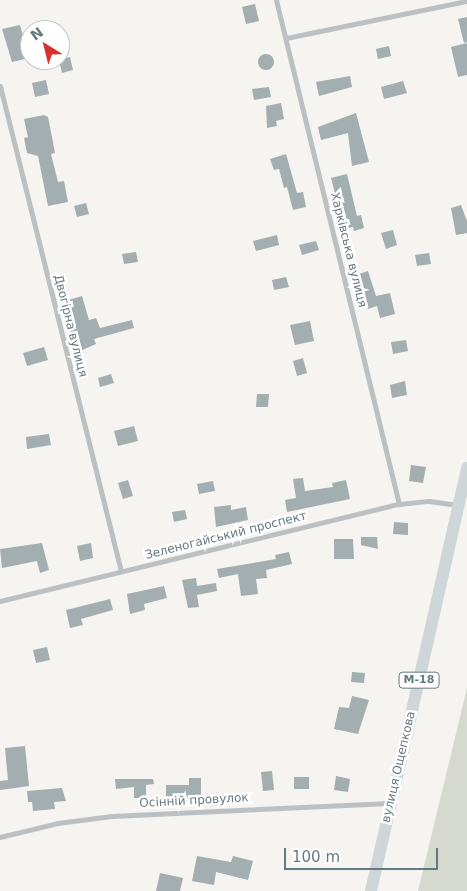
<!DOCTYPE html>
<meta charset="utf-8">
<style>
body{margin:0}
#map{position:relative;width:467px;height:891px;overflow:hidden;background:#f5f4f1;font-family:"DejaVu Sans",sans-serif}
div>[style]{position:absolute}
.green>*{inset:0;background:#d5d9d0}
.building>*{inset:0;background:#a3aeb0}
.round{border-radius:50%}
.minor>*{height:5px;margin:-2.5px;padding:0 2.5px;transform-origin:2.5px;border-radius:2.5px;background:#bbc1c3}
.trunk>*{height:12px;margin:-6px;padding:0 6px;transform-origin:6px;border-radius:6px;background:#cfd6d7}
span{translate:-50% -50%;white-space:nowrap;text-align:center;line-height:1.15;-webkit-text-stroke:5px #fff;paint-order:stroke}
.shield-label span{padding:1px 4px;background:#fff;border:1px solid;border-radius:4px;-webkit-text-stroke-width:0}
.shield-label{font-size:11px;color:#657a80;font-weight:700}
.street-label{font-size:12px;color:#657a80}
.north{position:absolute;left:20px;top:20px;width:50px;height:50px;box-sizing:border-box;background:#fff;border:1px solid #c1cacc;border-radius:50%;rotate:324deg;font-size:14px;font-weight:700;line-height:20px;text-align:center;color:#657a80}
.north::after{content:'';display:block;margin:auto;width:18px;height:22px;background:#d7322f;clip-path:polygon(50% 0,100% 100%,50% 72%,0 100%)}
.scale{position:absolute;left:284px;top:848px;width:154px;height:22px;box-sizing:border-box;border:2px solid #657a80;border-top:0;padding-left:6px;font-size:15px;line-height:18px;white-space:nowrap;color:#657a80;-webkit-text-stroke:4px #fff;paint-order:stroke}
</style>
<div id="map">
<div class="green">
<i style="clip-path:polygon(467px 688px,467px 891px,418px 891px)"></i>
</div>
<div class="building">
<i style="clip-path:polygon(255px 4px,259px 21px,246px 24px,242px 7px)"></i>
<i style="clip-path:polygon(467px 17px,467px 42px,464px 43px,458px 19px)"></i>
<i style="clip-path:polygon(20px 25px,29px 58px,12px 62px,2px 29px)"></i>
<i style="clip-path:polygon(467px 43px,467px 75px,458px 77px,451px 47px)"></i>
<i style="clip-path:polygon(389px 46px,391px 56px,378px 59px,376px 49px)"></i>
<i class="round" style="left:258px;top:54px;width:16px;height:16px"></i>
<i style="clip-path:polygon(70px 57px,73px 70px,62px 73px,59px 60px)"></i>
<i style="clip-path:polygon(350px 76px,352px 87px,319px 96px,316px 82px)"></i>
<i style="clip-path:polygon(46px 80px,49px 94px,35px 97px,32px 83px)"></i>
<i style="clip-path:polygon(403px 81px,407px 93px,384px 99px,381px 87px)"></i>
<i style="clip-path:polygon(269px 87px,271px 97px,254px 100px,252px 89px)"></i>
<i style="clip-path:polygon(281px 103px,284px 119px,276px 121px,277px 126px,267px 128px,266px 106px)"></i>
<i style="clip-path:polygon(356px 113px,369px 162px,352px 166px,348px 133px,321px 140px,318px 127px)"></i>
<i style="clip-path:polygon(44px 115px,48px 117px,52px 137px,55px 153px,51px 154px,58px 182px,64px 181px,68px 202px,48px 206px,38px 156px,27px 153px,24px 138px,28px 137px,24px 119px)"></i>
<i style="clip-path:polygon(286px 154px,297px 193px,303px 192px,306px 207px,293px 210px,287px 187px,284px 188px,279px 169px,274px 170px,270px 159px)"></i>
<i style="clip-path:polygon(347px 174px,357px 216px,361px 215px,364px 228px,354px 231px,353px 227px,348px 228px,345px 212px,340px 213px,331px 178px)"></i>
<i style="clip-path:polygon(86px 203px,89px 214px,77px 217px,74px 206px)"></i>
<i style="clip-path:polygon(461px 205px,467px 221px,467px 233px,456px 235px,451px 208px)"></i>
<i style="clip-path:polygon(393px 230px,397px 245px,386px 249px,381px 233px)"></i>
<i style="clip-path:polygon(277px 235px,279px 245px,256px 251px,253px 241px)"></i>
<i style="clip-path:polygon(316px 241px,319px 250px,302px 255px,299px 245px)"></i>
<i style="clip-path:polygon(136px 252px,138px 262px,124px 264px,122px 254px)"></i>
<i style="clip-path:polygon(429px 253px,431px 264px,417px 266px,415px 255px)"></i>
<i style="clip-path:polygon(368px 271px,376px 296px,390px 293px,395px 314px,380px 318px,377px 306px,368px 309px,359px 274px)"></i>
<i style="clip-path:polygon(286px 277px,289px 287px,274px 290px,272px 280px)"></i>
<i style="clip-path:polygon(82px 296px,89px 320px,96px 318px,100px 328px,132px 320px,134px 328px,94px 339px,96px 344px,80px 351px,71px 333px,65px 301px)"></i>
<i style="clip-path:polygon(310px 321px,314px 341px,295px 345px,290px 325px)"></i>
<i style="clip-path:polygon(406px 340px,408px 351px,393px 354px,391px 342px)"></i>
<i style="clip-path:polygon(44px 347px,48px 360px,27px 366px,23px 353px)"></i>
<i style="clip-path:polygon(303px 358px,307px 373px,297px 376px,293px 361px)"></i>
<i style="clip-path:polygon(111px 374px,114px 383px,100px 387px,98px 378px)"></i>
<i style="clip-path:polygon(405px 381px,407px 395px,392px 398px,390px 385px)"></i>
<i style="clip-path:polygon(257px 394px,269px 394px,268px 407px,256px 407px)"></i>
<i style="clip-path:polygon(134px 426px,138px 441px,118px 446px,114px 431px)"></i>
<i style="clip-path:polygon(49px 434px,51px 445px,27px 449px,26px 437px)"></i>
<i style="clip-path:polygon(411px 465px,426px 467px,423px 483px,409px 481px)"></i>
<i style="clip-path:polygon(303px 478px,305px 491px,333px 487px,332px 483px,346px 480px,350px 499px,287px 512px,285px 500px,296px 498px,293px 479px)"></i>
<i style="clip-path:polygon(128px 480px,133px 496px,123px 499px,118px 483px)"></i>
<i style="clip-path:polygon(213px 481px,215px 491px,199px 494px,197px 484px)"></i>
<i style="clip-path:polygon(231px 505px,231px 510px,246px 507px,248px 520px,216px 527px,214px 507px)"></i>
<i style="clip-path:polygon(185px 510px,187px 519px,174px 522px,172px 512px)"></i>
<i style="clip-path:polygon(394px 522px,408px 523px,408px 535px,393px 534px)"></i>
<i style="clip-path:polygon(361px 537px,377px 537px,378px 549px,361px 545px)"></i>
<i style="clip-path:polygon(334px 539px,353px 539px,354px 559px,334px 559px)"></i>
<i style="clip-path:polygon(42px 543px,49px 570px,40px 573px,37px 561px,2px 568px,0 549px)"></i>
<i style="clip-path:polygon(91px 543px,93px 558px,80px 561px,77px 546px)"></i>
<i style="clip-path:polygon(289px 552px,292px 564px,266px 570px,267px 578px,256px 579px,258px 594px,241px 596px,238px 574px,219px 578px,217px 569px,276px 559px,275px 555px)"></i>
<i style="clip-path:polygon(196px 578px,197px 586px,216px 583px,217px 591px,197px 595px,199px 607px,188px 608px,182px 580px)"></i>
<i style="clip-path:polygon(164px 586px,167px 598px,144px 604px,145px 610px,130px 614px,127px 594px)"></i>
<i style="clip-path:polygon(110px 599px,113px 610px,81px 619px,83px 625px,70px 628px,66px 610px)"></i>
<i style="clip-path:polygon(47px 647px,50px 660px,36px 663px,33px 650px)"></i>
<i style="clip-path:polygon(352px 672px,365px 673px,364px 683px,351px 682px)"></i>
<i style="clip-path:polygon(352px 696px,369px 700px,358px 734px,334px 729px,339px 707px,349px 708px)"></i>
<i style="clip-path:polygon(25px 746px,29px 786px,0 790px,0 781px,8px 780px,5px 748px)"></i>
<i style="clip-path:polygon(272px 771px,274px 790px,263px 791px,261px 772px)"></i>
<i style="clip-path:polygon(336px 776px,350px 779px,348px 792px,334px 790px)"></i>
<i style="clip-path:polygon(294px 777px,309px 777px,309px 789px,294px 789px)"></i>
<i style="clip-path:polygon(189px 778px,201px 778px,201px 796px,166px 801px,166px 785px,189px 785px)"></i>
<i style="clip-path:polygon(115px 779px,153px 779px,154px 784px,146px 785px,146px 798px,134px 798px,134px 787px,116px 789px)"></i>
<i style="clip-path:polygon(62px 788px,66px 801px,54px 802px,55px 809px,33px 811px,32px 802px,28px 802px,27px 791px)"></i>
<i style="clip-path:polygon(225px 795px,226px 805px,208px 806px,208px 796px)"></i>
<i style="clip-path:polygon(197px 856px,231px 862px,233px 856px,253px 861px,248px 880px,216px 872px,214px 885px,192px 881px)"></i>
<i style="clip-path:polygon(160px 873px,183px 878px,180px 891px,156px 891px)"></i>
</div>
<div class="minor">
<i style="left:276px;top:0;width:519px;rotate:76.29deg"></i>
<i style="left:286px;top:38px;width:185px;rotate:-11.6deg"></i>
<i style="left:0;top:86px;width:500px;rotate:76deg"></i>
<i style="left:0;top:601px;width:411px;rotate:-13.7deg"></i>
<i style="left:399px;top:504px;width:30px;rotate:-6deg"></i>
<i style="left:429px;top:501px;width:29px;rotate:8deg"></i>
<i style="left:0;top:837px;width:60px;rotate:-13.6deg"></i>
<i style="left:58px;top:823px;width:54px;rotate:-7.4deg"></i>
<i style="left:112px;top:816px;width:278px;rotate:-2.7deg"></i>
</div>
<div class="trunk">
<i style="left:371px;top:891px;width:434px;rotate:-77.2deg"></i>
</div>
<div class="shield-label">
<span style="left:419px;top:680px">М-18</span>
</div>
<div class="street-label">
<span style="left:348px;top:250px;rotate:76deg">Харківська вулиця</span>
<span style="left:70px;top:326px;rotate:76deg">Двогірна вулиця</span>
<span style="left:226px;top:536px;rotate:-14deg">Зеленогайський проспект</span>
<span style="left:399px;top:767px;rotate:-77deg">вулиця Ощепкова</span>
<span style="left:194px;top:801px;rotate:-3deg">Осінній провулок</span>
</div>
<div class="north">N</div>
<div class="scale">100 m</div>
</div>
